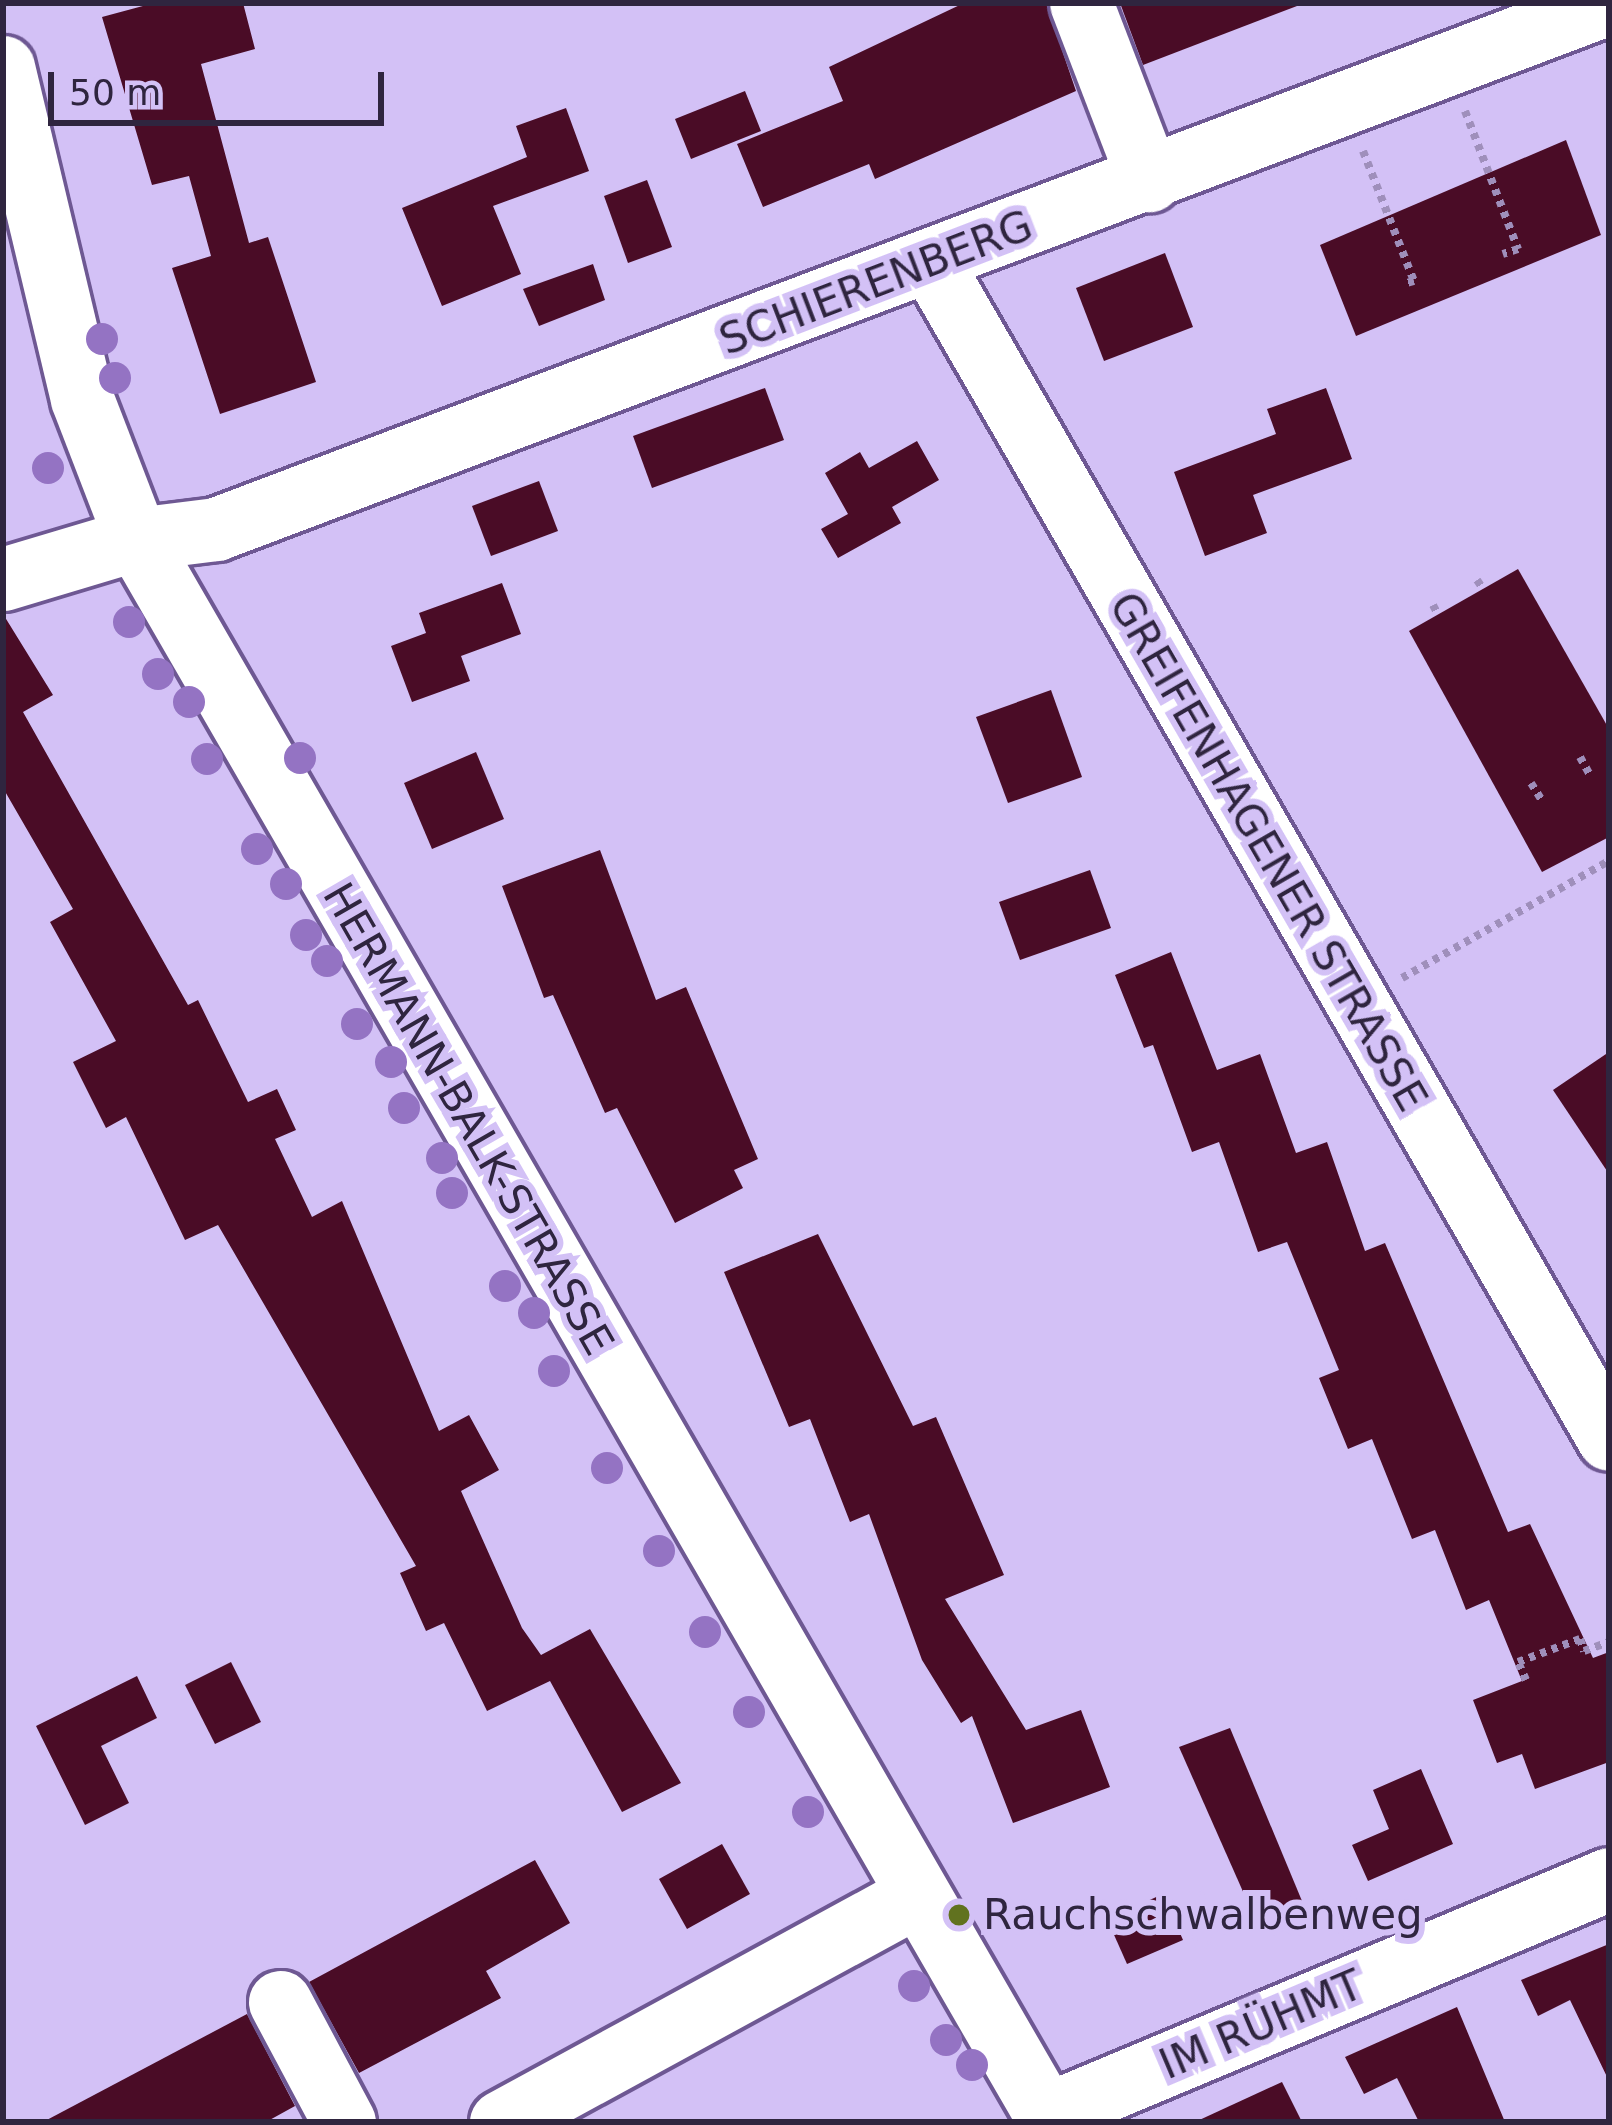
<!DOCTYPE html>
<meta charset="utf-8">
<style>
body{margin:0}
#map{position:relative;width:1612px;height:2125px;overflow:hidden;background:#d3c1f6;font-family:"DejaVu Sans",sans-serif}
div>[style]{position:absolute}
.building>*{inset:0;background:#4a0c26}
.path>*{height:8px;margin-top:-4px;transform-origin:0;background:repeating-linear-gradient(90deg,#9f8fbb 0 6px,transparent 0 12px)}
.roads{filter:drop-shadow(3px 0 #6e5893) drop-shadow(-3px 0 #6e5893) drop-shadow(0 3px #6e5893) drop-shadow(0 -3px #6e5893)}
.minor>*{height:63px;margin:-31.5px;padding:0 31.5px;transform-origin:31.5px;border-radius:31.5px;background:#fff}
.trees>*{width:32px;height:32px;margin:-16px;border-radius:50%;background:#9473c3}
.dots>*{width:33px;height:33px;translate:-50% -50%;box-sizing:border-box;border:6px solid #d3c1f6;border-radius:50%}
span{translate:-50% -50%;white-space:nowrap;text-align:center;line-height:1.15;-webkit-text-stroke:12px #d3c1f6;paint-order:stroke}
.street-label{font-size:42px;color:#2f253f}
.poi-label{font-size:42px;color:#2f253f}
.left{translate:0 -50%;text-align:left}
.frame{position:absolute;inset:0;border:6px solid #2f253f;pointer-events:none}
.scale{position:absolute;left:48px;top:72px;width:336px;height:54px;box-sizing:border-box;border:6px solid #2f253f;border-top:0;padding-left:15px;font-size:36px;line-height:42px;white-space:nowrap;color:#2f253f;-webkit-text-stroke:9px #d3c1f6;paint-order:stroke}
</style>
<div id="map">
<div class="building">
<i style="clip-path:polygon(154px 3px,243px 3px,255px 49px,201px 64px,249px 243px,268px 237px,316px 382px,220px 414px,172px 268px,211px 256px,189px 176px,152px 185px,102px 17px)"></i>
<i style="clip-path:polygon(964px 3px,1046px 3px,1076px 91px,875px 179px,869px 164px,763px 207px,737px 144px,843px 101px,829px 67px)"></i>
<i style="clip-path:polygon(1120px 3px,1297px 3px,1297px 6px,1143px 65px)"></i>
<i style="clip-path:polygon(745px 91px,761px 131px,691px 159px,675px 119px)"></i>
<i style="clip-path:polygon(566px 108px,589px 171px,493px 206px,521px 274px,442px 306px,402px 208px,527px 157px,516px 126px)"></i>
<i style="clip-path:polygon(1566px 140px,1601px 235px,1356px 336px,1320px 245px)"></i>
<i style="clip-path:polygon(647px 180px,672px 247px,628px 263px,604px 196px)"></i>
<i style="clip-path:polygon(1165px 253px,1193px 327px,1104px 361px,1076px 288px)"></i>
<i style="clip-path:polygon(593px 264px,605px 300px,539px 326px,523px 289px)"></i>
<i style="clip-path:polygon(765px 388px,784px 440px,652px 488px,633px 436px)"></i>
<i style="clip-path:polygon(1326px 388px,1352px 459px,1253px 495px,1267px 533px,1205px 556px,1174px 472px,1276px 434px,1267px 409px)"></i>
<i style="clip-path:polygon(917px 441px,939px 480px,892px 507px,901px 523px,838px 558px,821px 529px,848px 514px,825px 473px,860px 452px,869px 468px)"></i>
<i style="clip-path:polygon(539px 481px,558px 531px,491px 556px,472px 506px)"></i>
<i style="clip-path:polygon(1518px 569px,1609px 729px,1609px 837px,1542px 872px,1409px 631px)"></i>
<i style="clip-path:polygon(502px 583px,521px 634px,461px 656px,470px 681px,412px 702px,391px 646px,426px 633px,419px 613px)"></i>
<i style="clip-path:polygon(3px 614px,53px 695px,23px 712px,188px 1005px,198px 1000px,248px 1102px,277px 1089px,296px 1130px,275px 1139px,312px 1217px,342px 1201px,439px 1431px,469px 1415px,499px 1470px,461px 1491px,522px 1628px,541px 1655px,590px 1629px,681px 1783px,622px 1812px,550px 1681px,487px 1711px,444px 1623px,426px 1631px,400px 1573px,416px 1566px,218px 1225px,185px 1240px,126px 1117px,106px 1128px,73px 1062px,116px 1041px,50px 922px,73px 909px,3px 788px)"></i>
<i style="clip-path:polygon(1051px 690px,1082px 777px,1008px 803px,976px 717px)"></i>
<i style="clip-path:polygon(476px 752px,504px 819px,432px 849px,404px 783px)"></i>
<i style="clip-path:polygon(600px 850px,656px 1000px,686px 987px,758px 1159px,734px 1170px,743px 1188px,675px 1223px,617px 1108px,605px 1113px,553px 995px,544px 998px,502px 886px)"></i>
<i style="clip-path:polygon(1090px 870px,1111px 928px,1020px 960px,999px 902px)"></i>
<i style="clip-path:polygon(1171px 952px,1217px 1070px,1260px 1054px,1296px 1153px,1327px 1142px,1365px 1251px,1385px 1243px,1508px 1532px,1530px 1524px,1593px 1658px,1609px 1652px,1609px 1762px,1535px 1789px,1522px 1754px,1497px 1763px,1473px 1700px,1522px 1681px,1489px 1600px,1466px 1610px,1435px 1530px,1412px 1539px,1372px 1439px,1348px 1449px,1319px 1378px,1339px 1370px,1287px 1242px,1258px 1252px,1219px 1142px,1192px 1152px,1153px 1045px,1144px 1048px,1115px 975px)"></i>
<i style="clip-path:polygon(1609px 1052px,1609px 1174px,1553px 1090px)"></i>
<i style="clip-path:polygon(818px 1234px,913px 1426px,936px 1417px,1004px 1575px,945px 1599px,1026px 1730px,1081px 1710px,1110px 1787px,1013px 1823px,972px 1716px,961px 1723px,922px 1660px,869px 1514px,850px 1522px,810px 1419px,789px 1427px,724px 1272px)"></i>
<i style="clip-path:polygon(231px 1662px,261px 1722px,215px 1744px,185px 1685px)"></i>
<i style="clip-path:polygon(137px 1676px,157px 1718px,101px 1746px,129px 1803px,85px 1825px,36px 1726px)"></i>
<i style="clip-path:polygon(1230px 1728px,1302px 1901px,1256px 1921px,1179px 1747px)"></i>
<i style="clip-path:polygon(1421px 1769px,1453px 1844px,1368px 1881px,1352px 1845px,1389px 1829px,1373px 1790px)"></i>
<i style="clip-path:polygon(722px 1844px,750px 1894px,687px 1929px,659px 1879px)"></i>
<i style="clip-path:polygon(535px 1860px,570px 1923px,486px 1971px,501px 1998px,359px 2073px,309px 1982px)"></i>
<i style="clip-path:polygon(1163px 1894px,1183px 1940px,1127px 1964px,1107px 1919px)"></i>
<i style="clip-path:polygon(1609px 1944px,1609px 2081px,1570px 2000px,1538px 2016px,1521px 1980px)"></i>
<i style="clip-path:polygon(1457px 2007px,1505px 2122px,1419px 2122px,1397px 2078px,1364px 2094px,1345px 2057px)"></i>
<i style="clip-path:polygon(247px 2014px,295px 2106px,266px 2122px,43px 2122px)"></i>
<i style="clip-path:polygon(1282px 2082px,1302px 2122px,1195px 2122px)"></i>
</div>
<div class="path">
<i style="left:1465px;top:111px;width:148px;rotate:69deg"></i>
<i style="left:1518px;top:249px;width:16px;rotate:162deg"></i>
<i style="left:1363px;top:151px;width:140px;rotate:68.6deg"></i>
<i style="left:1414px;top:281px;width:11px;rotate:165deg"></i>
<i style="left:1477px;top:580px;width:11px;rotate:56deg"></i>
<i style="left:1433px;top:605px;width:11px;rotate:63deg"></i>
<i style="left:1580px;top:757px;width:23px;rotate:61deg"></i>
<i style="left:1531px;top:783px;width:22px;rotate:58deg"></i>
<i style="left:1402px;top:978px;width:238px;rotate:-29.5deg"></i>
<i style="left:1526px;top:1680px;width:20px;rotate:-114deg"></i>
<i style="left:1518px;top:1662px;width:66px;rotate:-20.4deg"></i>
<i style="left:1580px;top:1639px;width:13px;rotate:72deg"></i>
<i style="left:1584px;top:1651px;width:27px;rotate:-20deg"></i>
</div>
<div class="roads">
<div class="minor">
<i style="left:1081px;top:3px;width:190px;rotate:69deg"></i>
<i style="left:3px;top:67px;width:341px;rotate:76.6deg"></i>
<i style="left:82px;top:399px;width:150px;rotate:68.9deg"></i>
<i style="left:136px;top:539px;width:1828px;rotate:60deg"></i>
<i style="left:931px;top:263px;width:1357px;rotate:60.04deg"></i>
<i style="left:3px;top:579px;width:139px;rotate:-16.7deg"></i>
<i style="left:136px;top:539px;width:81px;rotate:-7.1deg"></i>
<i style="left:216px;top:529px;width:1489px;rotate:-20.69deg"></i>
<i style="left:280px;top:2002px;width:136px;rotate:61.9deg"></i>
<i style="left:1046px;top:2115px;width:610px;rotate:-22.74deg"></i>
<i style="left:501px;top:2122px;width:469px;rotate:-28.6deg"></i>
</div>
</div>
<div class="trees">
<i style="left:102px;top:339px"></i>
<i style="left:115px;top:378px"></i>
<i style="left:48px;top:468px"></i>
<i style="left:129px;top:622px"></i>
<i style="left:158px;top:674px"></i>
<i style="left:189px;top:702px"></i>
<i style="left:300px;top:758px"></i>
<i style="left:207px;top:759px"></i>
<i style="left:257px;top:849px"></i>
<i style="left:286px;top:884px"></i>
<i style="left:306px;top:935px"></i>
<i style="left:327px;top:961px"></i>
<i style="left:357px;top:1024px"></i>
<i style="left:391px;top:1062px"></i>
<i style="left:404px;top:1108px"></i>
<i style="left:442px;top:1158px"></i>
<i style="left:452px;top:1193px"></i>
<i style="left:505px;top:1286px"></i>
<i style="left:534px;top:1313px"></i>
<i style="left:554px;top:1371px"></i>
<i style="left:607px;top:1468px"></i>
<i style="left:659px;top:1551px"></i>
<i style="left:705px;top:1632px"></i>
<i style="left:749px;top:1712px"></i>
<i style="left:808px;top:1812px"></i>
<i style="left:914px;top:1986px"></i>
<i style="left:946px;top:2040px"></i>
<i style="left:972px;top:2065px"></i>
</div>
<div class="dots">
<i style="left:959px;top:1915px;background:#61721f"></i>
</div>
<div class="street-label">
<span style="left:876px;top:283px;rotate:-21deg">SCHIERENBERG</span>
<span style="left:1268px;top:852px;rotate:60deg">GREIFENHAGENER STRASSE</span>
<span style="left:468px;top:1119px;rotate:60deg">HERMANN-BALK-STRASSE</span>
<span style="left:1261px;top:2025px;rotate:-23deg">IM RÜHMT</span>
</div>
<div class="poi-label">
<span class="left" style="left:983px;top:1915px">Rauchschwalbenweg</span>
</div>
<div class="frame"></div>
<div class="scale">50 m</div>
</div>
